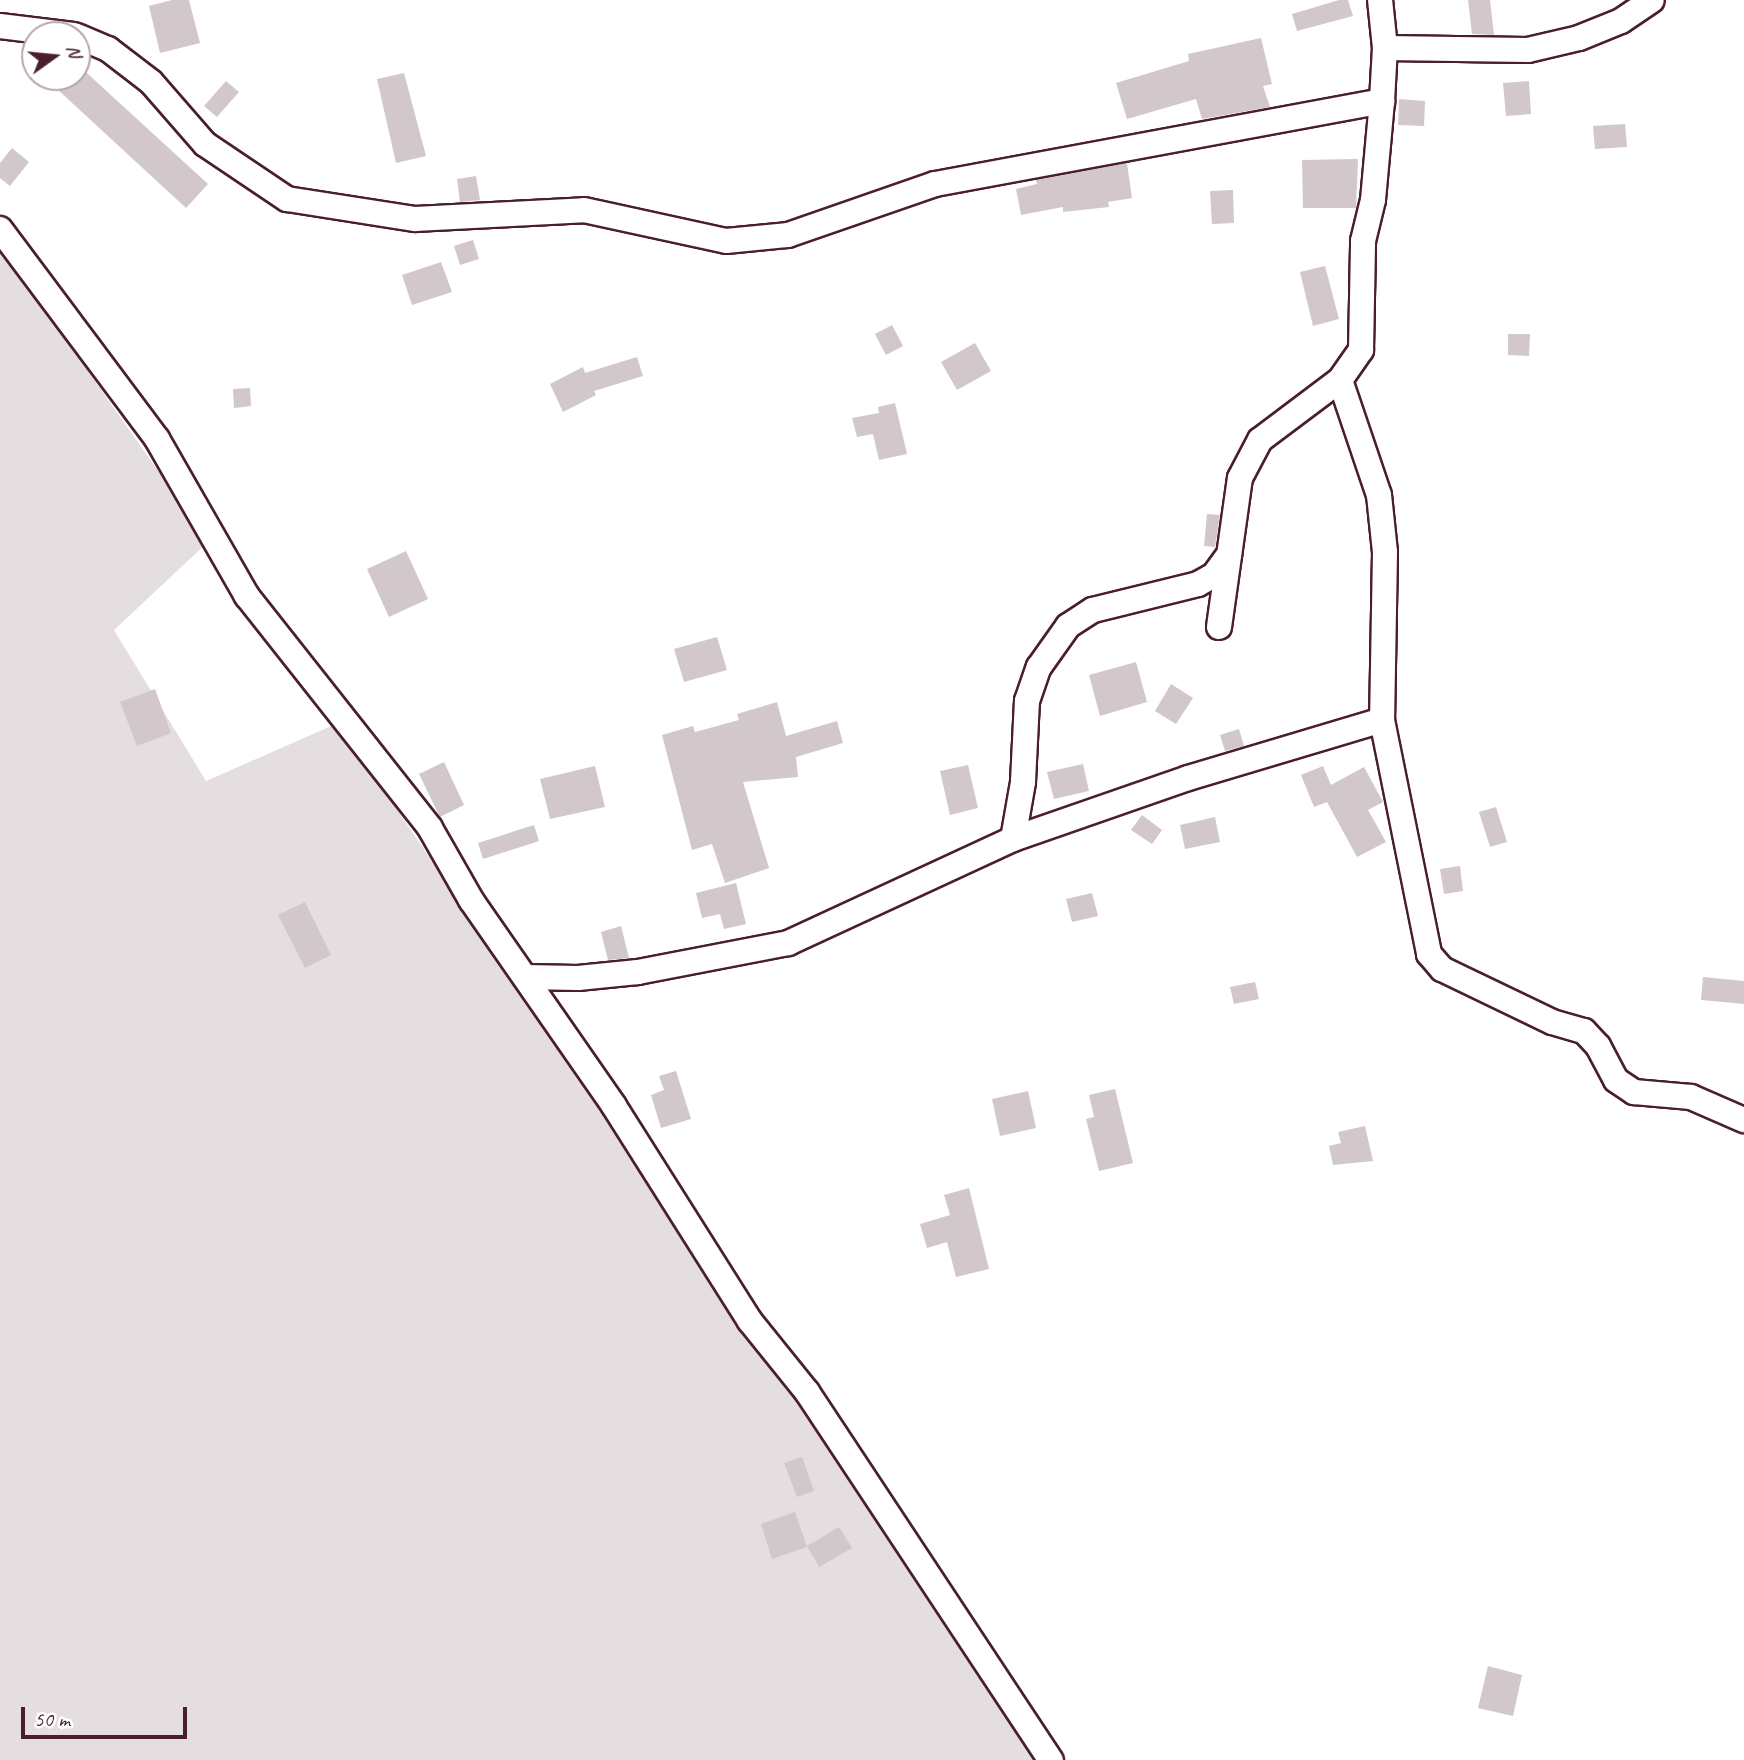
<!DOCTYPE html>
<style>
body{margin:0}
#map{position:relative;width:1744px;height:1760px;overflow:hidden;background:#fff;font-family:Caveat,sans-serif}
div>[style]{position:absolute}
.green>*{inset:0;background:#e5dee0}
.building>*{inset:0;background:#d2c7cb}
.roads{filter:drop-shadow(2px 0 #4a1f2b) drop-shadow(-2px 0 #4a1f2b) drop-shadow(0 2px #4a1f2b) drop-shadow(0 -2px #4a1f2b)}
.street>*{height:24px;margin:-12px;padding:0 12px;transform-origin:12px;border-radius:12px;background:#fff}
span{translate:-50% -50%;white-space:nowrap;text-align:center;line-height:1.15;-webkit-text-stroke:5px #fff;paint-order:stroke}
.north{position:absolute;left:21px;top:21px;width:70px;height:70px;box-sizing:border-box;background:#fff;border:2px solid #b7a5aa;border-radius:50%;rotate:75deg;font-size:19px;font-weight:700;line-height:28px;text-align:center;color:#4a1f2b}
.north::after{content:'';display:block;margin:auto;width:24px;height:32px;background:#4a1f2b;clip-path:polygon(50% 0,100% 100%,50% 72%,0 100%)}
.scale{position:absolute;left:21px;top:1707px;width:166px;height:32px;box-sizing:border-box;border:4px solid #4a1f2b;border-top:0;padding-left:9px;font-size:21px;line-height:24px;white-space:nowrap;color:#4a1f2b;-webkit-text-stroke:5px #fff;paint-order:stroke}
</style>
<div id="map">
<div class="green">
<i style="clip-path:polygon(0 246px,208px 542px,114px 630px,206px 781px,338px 723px,1044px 1760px,0 1760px)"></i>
</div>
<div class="building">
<i style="clip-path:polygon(172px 0,189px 0,200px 43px,160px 53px,149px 6px)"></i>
<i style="clip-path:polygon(1339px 0,1348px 0,1353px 16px,1297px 31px,1292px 14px)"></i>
<i style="clip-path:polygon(1468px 0,1490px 0,1494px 35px,1472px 34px)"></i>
<i style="clip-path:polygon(1261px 38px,1272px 84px,1263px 86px,1270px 107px,1202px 119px,1196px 99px,1127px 119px,1116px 83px,1189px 61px,1188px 54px)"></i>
<i style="clip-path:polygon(77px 64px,208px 184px,186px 208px,44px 77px,77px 77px)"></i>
<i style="clip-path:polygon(404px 73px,426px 156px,396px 163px,377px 79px)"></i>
<i style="clip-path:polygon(226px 81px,239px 92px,217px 117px,204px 106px)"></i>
<i style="clip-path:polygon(1529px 81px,1531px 114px,1506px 116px,1503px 83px)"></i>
<i style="clip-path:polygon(1399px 99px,1425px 101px,1424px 126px,1398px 125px)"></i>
<i style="clip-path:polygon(1625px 124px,1627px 147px,1595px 149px,1593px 126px)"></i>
<i style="clip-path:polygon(12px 148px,29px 162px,10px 186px,0 178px,0 163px)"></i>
<i style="clip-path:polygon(1358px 159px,1356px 208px,1303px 208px,1302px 160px)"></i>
<i style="clip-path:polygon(1127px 163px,1132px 198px,1108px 202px,1109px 207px,1063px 212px,1063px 207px,1021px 215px,1016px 189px,1037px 184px,1036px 180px)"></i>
<i style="clip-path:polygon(476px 176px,480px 200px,460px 202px,457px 179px)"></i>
<i style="clip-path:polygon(1233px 190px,1234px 223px,1212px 224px,1210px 191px)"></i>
<i style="clip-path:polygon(473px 240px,479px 259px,460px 265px,454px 246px)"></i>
<i style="clip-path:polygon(441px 262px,452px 292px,412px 305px,402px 275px)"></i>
<i style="clip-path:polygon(1325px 266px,1339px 319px,1313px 326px,1300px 272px)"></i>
<i style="clip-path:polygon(892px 325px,903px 346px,886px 355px,875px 334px)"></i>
<i style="clip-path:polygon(1508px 334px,1530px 334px,1529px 356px,1508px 355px)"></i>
<i style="clip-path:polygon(975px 343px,991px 371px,957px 390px,941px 362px)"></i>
<i style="clip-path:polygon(637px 357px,643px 376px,594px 391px,596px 395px,563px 412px,550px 384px,583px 367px,585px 373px)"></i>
<i style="clip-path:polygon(250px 388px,251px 406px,234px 408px,233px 389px)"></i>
<i style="clip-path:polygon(895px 403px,907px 454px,879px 460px,873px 434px,857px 437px,852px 418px,879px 413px,878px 407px)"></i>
<i style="clip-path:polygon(1207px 514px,1220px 515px,1215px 547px,1204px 546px)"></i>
<i style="clip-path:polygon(406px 551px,428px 599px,389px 617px,367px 569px)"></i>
<i style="clip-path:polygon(717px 637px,727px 670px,684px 682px,674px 649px)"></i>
<i style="clip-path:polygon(1136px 662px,1147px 702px,1100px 716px,1089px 675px)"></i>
<i style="clip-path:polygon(1171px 684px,1193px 698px,1176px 724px,1155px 711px)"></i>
<i style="clip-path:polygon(155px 689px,171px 733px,137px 746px,120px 702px)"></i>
<i style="clip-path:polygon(777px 702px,786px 736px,837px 721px,843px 743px,796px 757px,798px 777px,743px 782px,769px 868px,725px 883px,712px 844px,692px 850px,662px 735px,693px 726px,695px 732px,739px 720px,737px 714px)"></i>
<i style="clip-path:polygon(1239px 729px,1244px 746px,1225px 751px,1220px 735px)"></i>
<i style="clip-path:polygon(444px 762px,464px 805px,440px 817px,419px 774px)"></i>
<i style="clip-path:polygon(1083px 764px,1089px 791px,1054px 799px,1047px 772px)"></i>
<i style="clip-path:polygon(968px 765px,978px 808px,950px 815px,940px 771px)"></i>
<i style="clip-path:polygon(595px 766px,605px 807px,550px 819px,540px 779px)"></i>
<i style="clip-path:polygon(1323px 766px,1331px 785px,1364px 767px,1383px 802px,1368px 810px,1386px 842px,1357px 857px,1327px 802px,1314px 807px,1301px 775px)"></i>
<i style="clip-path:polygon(1496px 807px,1507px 842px,1490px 847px,1479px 812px)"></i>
<i style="clip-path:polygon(1142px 815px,1162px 830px,1152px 844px,1131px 830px)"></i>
<i style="clip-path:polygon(1215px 817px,1220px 842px,1185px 849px,1180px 825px)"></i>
<i style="clip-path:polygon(534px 825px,539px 841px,483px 859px,478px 843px)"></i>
<i style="clip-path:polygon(1460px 866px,1463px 891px,1444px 894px,1440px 869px)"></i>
<i style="clip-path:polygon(736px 883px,746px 924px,724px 929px,720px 914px,702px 918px,696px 893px)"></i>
<i style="clip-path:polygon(1092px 893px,1098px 916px,1072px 922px,1066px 899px)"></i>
<i style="clip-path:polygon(305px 902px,331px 955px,305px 968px,278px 915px)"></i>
<i style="clip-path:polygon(621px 926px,629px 958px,608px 960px,601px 932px)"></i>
<i style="clip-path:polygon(1703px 977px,1744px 981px,1744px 1004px,1701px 1000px)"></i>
<i style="clip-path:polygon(1255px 982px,1259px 999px,1234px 1004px,1230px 987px)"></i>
<i style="clip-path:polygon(676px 1071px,691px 1119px,661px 1128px,651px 1095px,664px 1090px,659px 1076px)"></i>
<i style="clip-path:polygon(1115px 1089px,1133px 1163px,1099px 1171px,1086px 1119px,1094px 1117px,1089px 1095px)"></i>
<i style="clip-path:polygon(1028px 1091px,1036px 1128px,1000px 1136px,992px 1099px)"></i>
<i style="clip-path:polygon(1365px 1126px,1373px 1161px,1333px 1165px,1329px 1146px,1341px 1143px,1338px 1132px)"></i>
<i style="clip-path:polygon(969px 1188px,989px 1269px,956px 1277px,947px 1242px,927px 1248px,920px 1224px,950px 1215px,944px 1195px)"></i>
<i style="clip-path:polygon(802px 1457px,814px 1491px,797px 1497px,784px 1463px)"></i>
<i style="clip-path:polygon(795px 1512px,807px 1547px,772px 1559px,761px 1524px)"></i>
<i style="clip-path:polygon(839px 1527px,852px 1548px,819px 1567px,807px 1546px)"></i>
<i style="clip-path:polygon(1488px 1666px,1522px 1675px,1513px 1716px,1478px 1708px)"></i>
</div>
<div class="roads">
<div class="street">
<i style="left:0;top:26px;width:74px;rotate:7deg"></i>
<i style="left:77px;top:36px;width:34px;rotate:23deg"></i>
<i style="left:108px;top:49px;width:54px;rotate:37.5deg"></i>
<i style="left:151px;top:82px;width:82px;rotate:48.9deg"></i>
<i style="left:205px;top:144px;width:99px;rotate:33.9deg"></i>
<i style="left:287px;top:199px;width:130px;rotate:8.9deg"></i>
<i style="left:415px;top:219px;width:169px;rotate:-3deg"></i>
<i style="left:584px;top:210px;width:145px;rotate:12.3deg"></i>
<i style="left:726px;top:241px;width:62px;rotate:-5.5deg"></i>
<i style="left:788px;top:235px;width:156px;rotate:-19.1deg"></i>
<i style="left:935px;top:184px;width:455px;rotate:-10.5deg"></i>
<i style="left:1385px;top:48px;width:143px;rotate:0.8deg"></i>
<i style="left:1528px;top:50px;width:52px;rotate:-13.2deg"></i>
<i style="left:1579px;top:38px;width:45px;rotate:-22deg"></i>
<i style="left:1621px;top:21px;width:37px;rotate:-34deg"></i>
<i style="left:0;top:229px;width:262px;rotate:53.2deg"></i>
<i style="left:157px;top:439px;width:181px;rotate:60.2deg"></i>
<i style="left:247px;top:596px;width:295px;rotate:51.7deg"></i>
<i style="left:430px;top:828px;width:83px;rotate:60.3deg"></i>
<i style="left:471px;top:900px;width:251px;rotate:55.2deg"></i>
<i style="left:614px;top:1106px;width:254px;rotate:57.7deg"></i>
<i style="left:750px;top:1321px;width:91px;rotate:51.2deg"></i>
<i style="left:807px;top:1392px;width:442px;rotate:56.5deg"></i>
<i style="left:1340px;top:380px;width:121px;rotate:71.3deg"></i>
<i style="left:1379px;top:495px;width:57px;rotate:84deg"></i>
<i style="left:1385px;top:552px;width:168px;rotate:91deg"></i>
<i style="left:1382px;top:720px;width:239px;rotate:78.6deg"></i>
<i style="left:1429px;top:954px;width:20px;rotate:49deg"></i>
<i style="left:1442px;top:969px;width:122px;rotate:25.7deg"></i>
<i style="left:1552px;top:1022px;width:33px;rotate:16deg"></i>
<i style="left:1584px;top:1031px;width:21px;rotate:47deg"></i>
<i style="left:1598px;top:1046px;width:38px;rotate:62deg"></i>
<i style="left:1616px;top:1080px;width:22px;rotate:34deg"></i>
<i style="left:1634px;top:1092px;width:57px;rotate:5deg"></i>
<i style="left:1691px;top:1097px;width:58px;rotate:23.5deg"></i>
<i style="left:1219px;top:627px;width:150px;rotate:-82deg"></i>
<i style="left:1240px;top:478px;width:43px;rotate:-62.2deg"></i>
<i style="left:1260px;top:440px;width:100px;rotate:-36.9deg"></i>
<i style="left:1340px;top:380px;width:37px;rotate:-55deg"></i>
<i style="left:1361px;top:350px;width:109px;rotate:-88.9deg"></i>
<i style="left:1363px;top:241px;width:42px;rotate:-76.3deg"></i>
<i style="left:1373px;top:200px;width:99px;rotate:-84.8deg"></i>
<i style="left:1382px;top:101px;width:53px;rotate:-86.8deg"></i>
<i style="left:1385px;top:48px;width:48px;rotate:-95.9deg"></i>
<i style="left:1013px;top:839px;width:58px;rotate:-80deg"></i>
<i style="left:1023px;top:782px;width:81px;rotate:-87.2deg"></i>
<i style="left:1027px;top:701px;width:36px;rotate:-71deg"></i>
<i style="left:1039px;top:667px;width:50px;rotate:-54.7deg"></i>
<i style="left:1068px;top:626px;width:30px;rotate:-33deg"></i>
<i style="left:1093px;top:610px;width:108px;rotate:-13.9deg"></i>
<i style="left:1198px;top:584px;width:18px;rotate:-29deg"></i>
<i style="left:1214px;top:575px;width:26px;rotate:-54deg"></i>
<i style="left:525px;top:977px;width:53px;rotate:1.1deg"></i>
<i style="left:578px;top:978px;width:60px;rotate:-5.7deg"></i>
<i style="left:638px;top:972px;width:153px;rotate:-10.9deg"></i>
<i style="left:788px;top:943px;width:248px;rotate:-24.8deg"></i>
<i style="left:1013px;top:839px;width:185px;rotate:-19.2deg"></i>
<i style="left:1188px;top:778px;width:202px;rotate:-16.6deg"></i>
</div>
</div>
<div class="north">N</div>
<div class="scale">50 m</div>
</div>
